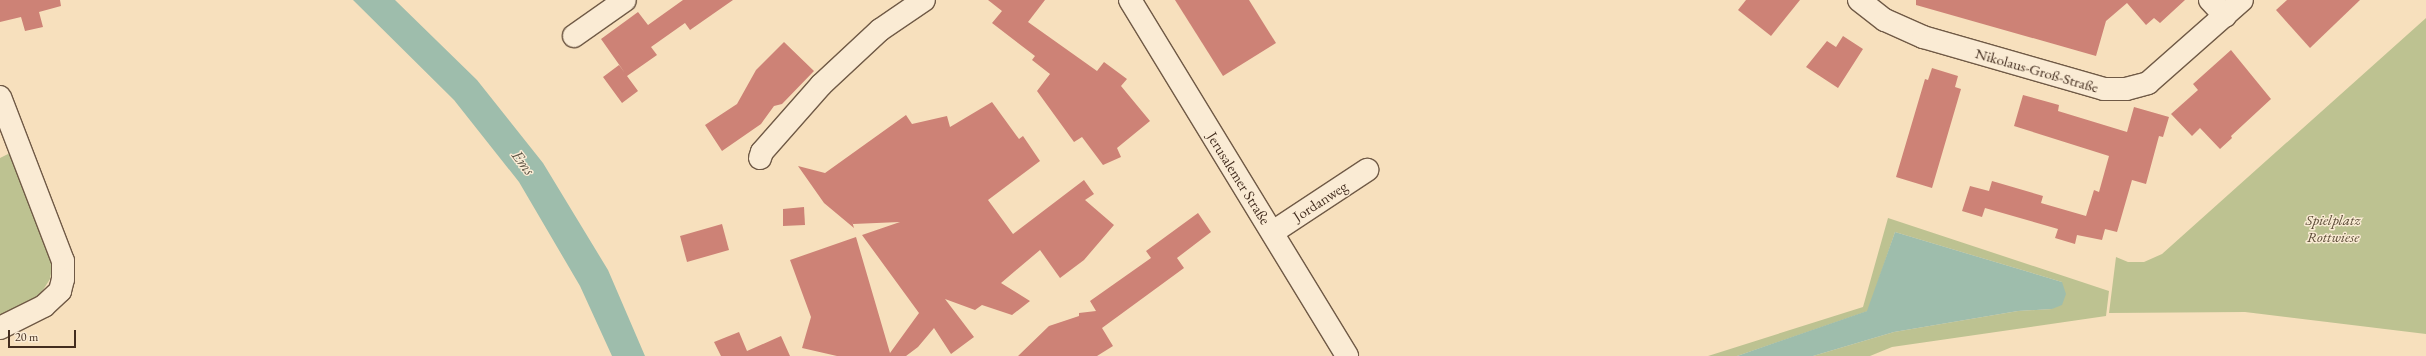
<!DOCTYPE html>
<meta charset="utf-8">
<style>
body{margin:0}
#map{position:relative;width:2426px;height:356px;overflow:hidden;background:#f7e0bd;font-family:"EB Garamond",serif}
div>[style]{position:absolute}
.green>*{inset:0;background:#bdc291}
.water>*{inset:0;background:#9ebdac}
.building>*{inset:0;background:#cd8276}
.roads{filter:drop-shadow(1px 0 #705a46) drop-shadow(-1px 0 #705a46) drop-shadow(0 1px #705a46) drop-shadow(0 -1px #705a46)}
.minor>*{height:22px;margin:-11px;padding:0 11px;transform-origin:11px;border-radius:11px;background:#faebd4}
span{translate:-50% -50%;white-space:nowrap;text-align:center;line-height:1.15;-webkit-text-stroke:3px #faebd4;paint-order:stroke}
.street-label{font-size:15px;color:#432d1f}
.park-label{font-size:15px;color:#5b4b36;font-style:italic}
.water-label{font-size:16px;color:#5a5142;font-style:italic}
.scale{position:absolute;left:8px;top:330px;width:68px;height:18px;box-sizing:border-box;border:2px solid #432d1f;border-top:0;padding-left:5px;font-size:12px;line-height:14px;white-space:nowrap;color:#432d1f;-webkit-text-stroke:3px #faebd4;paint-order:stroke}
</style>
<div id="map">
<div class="green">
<i style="clip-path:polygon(2426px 18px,2426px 334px,2245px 312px,2109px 313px,2116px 257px,2128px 262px,2144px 262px,2162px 254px)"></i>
<i style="clip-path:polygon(12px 152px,53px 263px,50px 279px,36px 301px,0 320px,0 158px)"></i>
<i style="clip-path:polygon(1888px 218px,2109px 291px,2106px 316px,1892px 347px,1870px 356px,1813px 356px,1894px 332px,2018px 311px,2052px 309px,2062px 282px,1895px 232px,1868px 311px,1737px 356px,1708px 356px,1863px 307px)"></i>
</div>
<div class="water">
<i style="clip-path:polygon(353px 0,395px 0,477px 80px,543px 163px,608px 270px,645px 356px,612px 356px,580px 286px,519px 182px,454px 100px)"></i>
<i style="clip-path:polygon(1895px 232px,2062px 282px,2066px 294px,2062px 305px,2052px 309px,2018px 311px,1894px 332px,1813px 356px,1737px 356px,1867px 311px)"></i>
</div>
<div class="building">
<i style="clip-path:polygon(0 0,60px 0,61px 6px,39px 12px,43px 27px,25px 31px,21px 17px,0 22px)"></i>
<i style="clip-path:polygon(683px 0,733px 0,690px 30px,685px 23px,651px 47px,657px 55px,627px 76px,638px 91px,622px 103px,603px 77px,619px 65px,625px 73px,601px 39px,638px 12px,648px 25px)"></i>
<i style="clip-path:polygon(988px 0,1045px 0,1028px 22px,1097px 71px,1104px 62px,1127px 79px,1121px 86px,1150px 121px,1117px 148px,1121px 157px,1103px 165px,1082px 137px,1074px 142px,1037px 91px,1050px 74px,1032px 60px,1035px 56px,992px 23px,1002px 11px)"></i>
<i style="clip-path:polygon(1175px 0,1249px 0,1276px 43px,1223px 76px)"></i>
<i style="clip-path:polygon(1746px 0,1800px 0,1771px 36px,1738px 10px)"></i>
<i style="clip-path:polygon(1916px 0,2185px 0,2160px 23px,2154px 18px,2146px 25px,2127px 3px,2106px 21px,2096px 56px,1916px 5px)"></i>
<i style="clip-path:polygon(2287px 0,2360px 0,2310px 48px,2276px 10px)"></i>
<i style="clip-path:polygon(1843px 36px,1863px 49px,1838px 88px,1806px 67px,1827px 41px,1836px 47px)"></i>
<i style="clip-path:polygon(784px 42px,814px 71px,782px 104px,774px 106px,761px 124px,722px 151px,705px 125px,737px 104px,756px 70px)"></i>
<i style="clip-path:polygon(2231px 50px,2271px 99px,2231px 136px,2232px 138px,2220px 149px,2200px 128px,2192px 136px,2171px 114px,2198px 90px,2193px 84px)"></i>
<i style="clip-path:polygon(1932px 68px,1958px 76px,1955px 87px,1961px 89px,1932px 188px,1896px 177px,1925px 79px,1928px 80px)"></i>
<i style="clip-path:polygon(2023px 95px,2059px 105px,2058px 111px,2127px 132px,2134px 107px,2169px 117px,2163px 137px,2159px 136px,2146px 184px,2132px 180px,2117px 232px,2105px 229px,2102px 240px,2077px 235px,2075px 244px,2055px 238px,2058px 229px,1985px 208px,1982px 217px,1962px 211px,1970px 186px,1989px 191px,1992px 181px,2043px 196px,2041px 203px,2086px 216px,2094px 190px,2099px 192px,2109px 156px,2014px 126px)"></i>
<i style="clip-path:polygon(992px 102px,1019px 139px,1023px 136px,1040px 161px,988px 200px,1013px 234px,1084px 180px,1094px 194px,1085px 200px,1114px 225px,1084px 260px,1060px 278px,1040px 250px,1001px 283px,1030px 301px,1012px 315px,982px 305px,975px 310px,945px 299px,974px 337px,951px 354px,934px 328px,918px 347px,906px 356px,837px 356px,802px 348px,811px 317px,790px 260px,856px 237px,890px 353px,919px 313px,862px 235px,900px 222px,853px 224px,852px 221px,854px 228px,824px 203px,798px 166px,825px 173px,906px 115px,912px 124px,947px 116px,950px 127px)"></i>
<i style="clip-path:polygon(804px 207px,805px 225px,783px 226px,783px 209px)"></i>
<i style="clip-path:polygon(1198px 213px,1211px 232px,1177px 258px,1184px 268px,1102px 328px,1113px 346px,1097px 356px,1018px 356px,1049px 326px,1079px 316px,1079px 313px,1096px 311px,1090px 301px,1151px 258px,1146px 251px)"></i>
<i style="clip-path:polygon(722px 224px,729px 250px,687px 262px,680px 236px)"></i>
<i style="clip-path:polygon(739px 332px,747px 351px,781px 336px,790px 356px,721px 356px,714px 342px)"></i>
</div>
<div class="roads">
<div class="minor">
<i style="left:1130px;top:0;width:417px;rotate:58.6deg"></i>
<i style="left:1859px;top:0;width:33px;rotate:38deg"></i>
<i style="left:1885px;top:20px;width:42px;rotate:24.1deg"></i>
<i style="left:1923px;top:37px;width:188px;rotate:16deg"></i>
<i style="left:2104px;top:89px;width:22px"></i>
<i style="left:2126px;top:89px;width:23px;rotate:-15deg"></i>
<i style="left:2148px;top:83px;width:125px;rotate:-41.4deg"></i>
<i style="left:2210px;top:0;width:22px;rotate:47deg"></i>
<i style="left:574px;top:36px;width:62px;rotate:-35.2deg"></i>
<i style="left:0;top:97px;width:176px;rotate:69deg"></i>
<i style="left:63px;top:261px;width:18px;rotate:90deg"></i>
<i style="left:63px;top:279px;width:12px;rotate:104deg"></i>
<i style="left:60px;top:291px;width:22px;rotate:137deg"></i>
<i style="left:44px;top:306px;width:49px;rotate:153.4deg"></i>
<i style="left:760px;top:158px;width:6px;rotate:-72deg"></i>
<i style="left:762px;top:152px;width:89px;rotate:-48.6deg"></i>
<i style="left:821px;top:85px;width:81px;rotate:-43deg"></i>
<i style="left:880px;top:30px;width:53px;rotate:-34.3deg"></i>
<i style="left:1273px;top:232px;width:113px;rotate:-33.4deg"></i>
</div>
</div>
<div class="street-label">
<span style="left:2037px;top:70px;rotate:16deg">Nikolaus-Groß-Straße</span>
<span style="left:1239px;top:178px;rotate:58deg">Jerusalemer Straße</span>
<span style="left:1320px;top:201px;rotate:-33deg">Jordanweg</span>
</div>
<div class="park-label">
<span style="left:2333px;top:228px">Spielplatz<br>Rottwiese</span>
</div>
<div class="water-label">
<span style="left:523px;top:163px;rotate:53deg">Ems</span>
</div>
<div class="scale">20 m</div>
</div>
